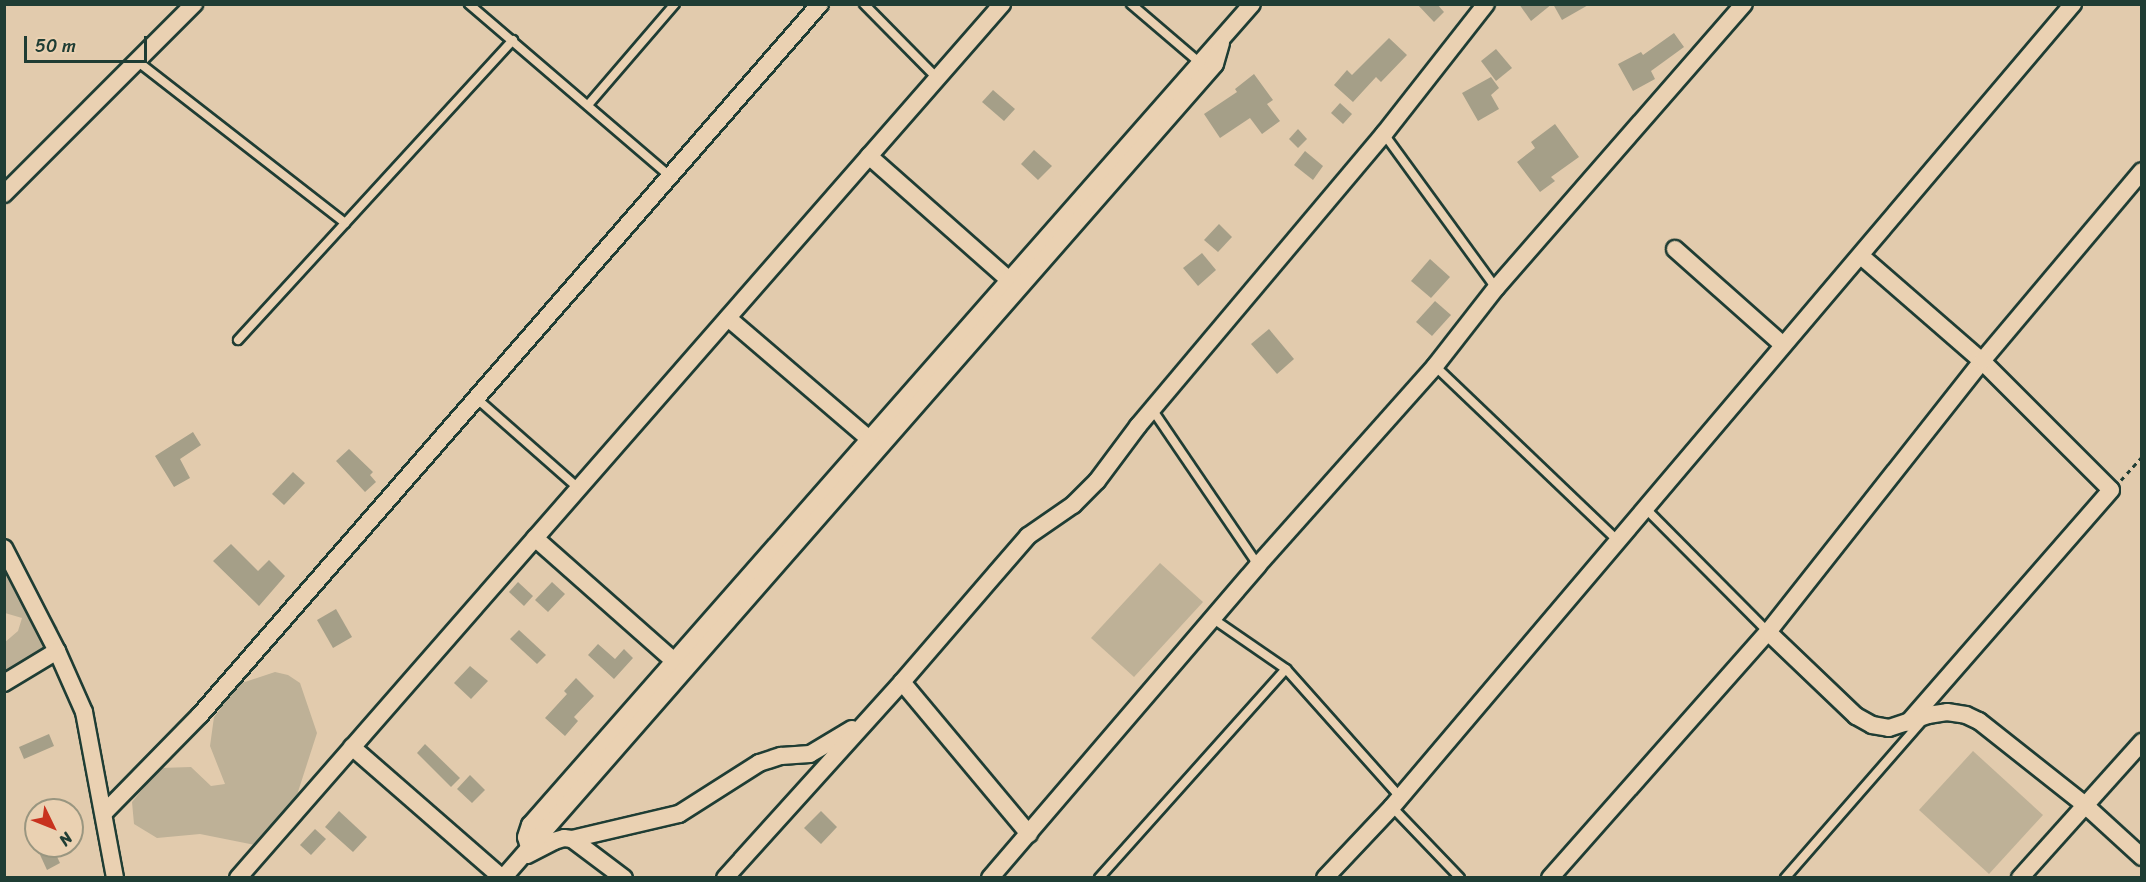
<!DOCTYPE html>
<style>
body{margin:0}
#map{position:relative;width:2146px;height:882px;overflow:hidden;background:#e2cbad;font-family:Sriracha,sans-serif}
div>[style]{position:absolute}
.green>*{inset:0;background:#beb197}
.building>*{inset:0;background:#a59f88}
.path>*{height:3px;margin-top:-1.5px;transform-origin:0;background:repeating-linear-gradient(90deg,#1f3d34 0 4.5px,transparent 0 9px)}
.roads{filter:drop-shadow(2px 0 #1f3d34) drop-shadow(-2px 0 #1f3d34) drop-shadow(0 2px #1f3d34) drop-shadow(0 -2px #1f3d34)}
.service>*{height:8px;margin:-4px;padding:0 4px;transform-origin:4px;border-radius:4px;background:#ead1b2}
.minor>*{height:16px;margin:-8px;padding:0 8px;transform-origin:8px;border-radius:8px;background:#ead1b2}
span{translate:-50% -50%;white-space:nowrap;text-align:center;line-height:1.15;-webkit-text-stroke:4.5px #ead1b2;paint-order:stroke}
.frame{position:absolute;inset:0;border:6px solid #1f3d34;pointer-events:none}
.north{position:absolute;left:24px;top:798px;width:60px;height:60px;box-sizing:border-box;background:#ead1b2;border:2px solid #999680;border-radius:50%;rotate:133deg;font-size:16px;font-weight:700;line-height:24px;text-align:center;color:#1f3d34}
.north::after{content:'';display:block;margin:auto;width:21px;height:27px;background:#c8321e;clip-path:polygon(50% 0,100% 100%,50% 72%,0 100%)}
.scale{position:absolute;left:24px;top:36px;width:123px;height:27px;box-sizing:border-box;border:3px solid #1f3d34;border-top:0;padding-left:8px;font-size:18px;line-height:21px;white-space:nowrap;color:#1f3d34;-webkit-text-stroke:4px #ead1b2;paint-order:stroke}
</style>
<div id="map">
<div class="green">
<i style="clip-path:polygon(5px 562px,19px 567px,58px 628px,38px 654px,7px 672px,5px 672px,4px 643px,18px 631px,22px 618px,5px 613px)"></i>
<i style="clip-path:polygon(1160px 563px,1203px 602px,1134px 677px,1091px 638px)"></i>
<i style="clip-path:polygon(275px 672px,288px 675px,300px 683px,317px 733px,297px 795px,276px 829px,255px 845px,200px 834px,157px 838px,134px 824px,132px 802px,160px 768px,191px 767px,211px 786px,225px 784px,210px 746px,214px 717px,221px 708px,215px 710px,242px 683px)"></i>
<i style="clip-path:polygon(1973px 751px,2043px 815px,1989px 874px,1919px 810px)"></i>
</div>
<div class="building">
<i style="clip-path:polygon(1417px 4px,1437px 4px,1444px 12px,1434px 22px)"></i>
<i style="clip-path:polygon(1519px 4px,1552px 4px,1531px 21px)"></i>
<i style="clip-path:polygon(1553px 4px,1590px 4px,1562px 20px)"></i>
<i style="clip-path:polygon(1674px 33px,1684px 47px,1651px 71px,1655px 79px,1633px 91px,1618px 64px,1641px 52px,1643px 55px)"></i>
<i style="clip-path:polygon(1389px 38px,1407px 55px,1381px 82px,1376px 77px,1353px 102px,1334px 85px,1347px 70px,1352px 75px)"></i>
<i style="clip-path:polygon(1496px 49px,1512px 68px,1496px 81px,1481px 61px)"></i>
<i style="clip-path:polygon(1254px 74px,1273px 100px,1267px 104px,1280px 121px,1262px 134px,1250px 118px,1220px 138px,1204px 114px,1237px 92px,1235px 89px)"></i>
<i style="clip-path:polygon(1491px 77px,1499px 88px,1491px 95px,1499px 109px,1478px 121px,1462px 93px)"></i>
<i style="clip-path:polygon(993px 90px,1015px 109px,1004px 121px,982px 102px)"></i>
<i style="clip-path:polygon(1340px 103px,1352px 114px,1343px 124px,1331px 113px)"></i>
<i style="clip-path:polygon(1555px 124px,1579px 157px,1551px 177px,1555px 181px,1540px 192px,1517px 162px,1535px 148px,1531px 142px)"></i>
<i style="clip-path:polygon(1298px 129px,1307px 139px,1298px 148px,1289px 139px)"></i>
<i style="clip-path:polygon(1034px 150px,1052px 166px,1038px 180px,1021px 164px)"></i>
<i style="clip-path:polygon(1305px 151px,1323px 166px,1313px 180px,1294px 165px)"></i>
<i style="clip-path:polygon(1219px 224px,1232px 237px,1218px 252px,1204px 240px)"></i>
<i style="clip-path:polygon(1202px 253px,1216px 270px,1198px 286px,1183px 268px)"></i>
<i style="clip-path:polygon(1430px 259px,1450px 277px,1431px 298px,1411px 281px)"></i>
<i style="clip-path:polygon(1435px 301px,1451px 315px,1432px 336px,1416px 322px)"></i>
<i style="clip-path:polygon(1269px 329px,1294px 359px,1277px 374px,1251px 344px)"></i>
<i style="clip-path:polygon(193px 432px,201px 445px,180px 459px,190px 478px,174px 487px,155px 456px)"></i>
<i style="clip-path:polygon(349px 449px,373px 472px,370px 475px,376px 482px,365px 492px,336px 461px)"></i>
<i style="clip-path:polygon(293px 472px,305px 483px,284px 505px,272px 494px)"></i>
<i style="clip-path:polygon(231px 544px,258px 571px,269px 560px,285px 576px,259px 606px,213px 561px)"></i>
<i style="clip-path:polygon(518px 582px,533px 596px,524px 606px,509px 592px)"></i>
<i style="clip-path:polygon(552px 582px,565px 594px,548px 612px,535px 600px)"></i>
<i style="clip-path:polygon(336px 609px,352px 637px,333px 648px,317px 620px)"></i>
<i style="clip-path:polygon(519px 630px,546px 655px,537px 664px,510px 639px)"></i>
<i style="clip-path:polygon(598px 644px,615px 659px,624px 649px,633px 658px,614px 679px,588px 655px)"></i>
<i style="clip-path:polygon(470px 666px,488px 681px,471px 699px,454px 683px)"></i>
<i style="clip-path:polygon(576px 678px,594px 696px,574px 717px,578px 721px,565px 736px,545px 718px,567px 694px,564px 691px)"></i>
<i style="clip-path:polygon(49px 734px,54px 746px,24px 759px,19px 747px)"></i>
<i style="clip-path:polygon(425px 744px,460px 778px,451px 787px,417px 753px)"></i>
<i style="clip-path:polygon(470px 775px,485px 790px,472px 803px,457px 789px)"></i>
<i style="clip-path:polygon(339px 811px,367px 837px,353px 852px,325px 827px)"></i>
<i style="clip-path:polygon(821px 811px,837px 827px,821px 844px,804px 828px)"></i>
<i style="clip-path:polygon(315px 829px,326px 839px,311px 855px,300px 845px)"></i>
<i style="clip-path:polygon(36px 846px,52px 846px,60px 863px,47px 870px)"></i>
</div>
<div class="path">
<i style="left:2121px;top:480px;width:31px;rotate:-48deg"></i>
</div>
<div class="roads">
<div class="service">
<i style="left:469px;top:4px;width:265px;rotate:40.6deg"></i>
<i style="left:864px;top:4px;width:104px;rotate:45.4deg"></i>
<i style="left:1131px;top:4px;width:91px;rotate:40.5deg"></i>
<i style="left:137px;top:61px;width:264px;rotate:37.9deg"></i>
<i style="left:588px;top:105px;width:133px;rotate:-49.3deg"></i>
<i style="left:1384px;top:134px;width:190px;rotate:54deg"></i>
<i style="left:238px;top:340px;width:407px;rotate:-47.5deg"></i>
<i style="left:1435px;top:366px;width:252px;rotate:43.7deg"></i>
<i style="left:476px;top:398px;width:136px;rotate:41.4deg"></i>
<i style="left:1152px;top:409px;width:189px;rotate:55.8deg"></i>
<i style="left:1645px;top:508px;width:175px;rotate:45.2deg"></i>
<i style="left:1212px;top:618px;width:90px;rotate:34.6deg"></i>
<i style="left:1286px;top:669px;width:170px;rotate:48.3deg"></i>
<i style="left:1392px;top:807px;width:98px;rotate:46.2deg"></i>
<i style="left:1099px;top:878px;width:280px;rotate:-48.2deg"></i>
<i style="left:1785px;top:878px;width:210px;rotate:-48.9deg"></i>
</div>
<div class="minor">
<i style="left:869px;top:156px;width:187px;rotate:41.5deg"></i>
<i style="left:4px;top:194px;width:269px;rotate:-45deg"></i>
<i style="left:1675px;top:249px;width:144px;rotate:41.6deg"></i>
<i style="left:1861px;top:256px;width:160px;rotate:41deg"></i>
<i style="left:1982px;top:361px;width:182px;rotate:45deg"></i>
<i style="left:2111px;top:490px;width:309px;rotate:131.1deg"></i>
<i style="left:728px;top:318px;width:186px;rotate:40.6deg"></i>
<i style="left:535px;top:538px;width:186px;rotate:41.5deg"></i>
<i style="left:4px;top:548px;width:116px;rotate:62.8deg"></i>
<i style="left:1768px;top:632px;width:122px;rotate:43.7deg"></i>
<i style="left:1856px;top:716px;width:18px;rotate:29deg"></i>
<i style="left:1872px;top:725px;width:17px;rotate:10deg"></i>
<i style="left:1889px;top:728px;width:41px;rotate:-18.4deg"></i>
<i style="left:1928px;top:715px;width:19px;rotate:-9deg"></i>
<i style="left:1947px;top:712px;width:19px;rotate:9deg"></i>
<i style="left:1966px;top:715px;width:14px;rotate:25deg"></i>
<i style="left:1979px;top:721px;width:135px;rotate:38.4deg"></i>
<i style="left:2085px;top:805px;width:77px;rotate:42.4deg"></i>
<i style="left:902px;top:682px;width:198px;rotate:50.1deg"></i>
<i style="left:4px;top:683px;width:62px;rotate:-31.1deg"></i>
<i style="left:57px;top:651px;width:67px;rotate:66.1deg"></i>
<i style="left:84px;top:712px;width:169px;rotate:79.4deg"></i>
<i style="left:352px;top:747px;width:199px;rotate:41.1deg"></i>
<i style="left:104px;top:813px;width:137px;rotate:-45.6deg"></i>
<i style="left:200px;top:715px;width:943px;rotate:-48.91deg"></i>
<i style="left:572px;top:839px;width:110px;rotate:-13.2deg"></i>
<i style="left:679px;top:814px;width:95px;rotate:-32.5deg"></i>
<i style="left:759px;top:763px;width:23px;rotate:-18deg"></i>
<i style="left:781px;top:756px;width:29px;rotate:-4deg"></i>
<i style="left:810px;top:754px;width:49px;rotate:-30.8deg"></i>
<i style="left:529px;top:847px;width:10px;rotate:-107deg"></i>
<i style="left:526px;top:837px;width:13px;rotate:-72deg"></i>
<i style="left:530px;top:825px;width:1093px;rotate:-48.67deg"></i>
<i style="left:527px;top:855px;width:30px;rotate:-27deg"></i>
<i style="left:554px;top:841px;width:10px;rotate:-17deg"></i>
<i style="left:564px;top:838px;width:8px;rotate:7deg"></i>
<i style="left:572px;top:839px;width:65px;rotate:36.9deg"></i>
<i style="left:238px;top:878px;width:1161px;rotate:-48.84deg"></i>
<i style="left:503px;top:878px;width:1081px;rotate:-48.82deg"></i>
<i style="left:1215px;top:64px;width:22px;rotate:-74deg"></i>
<i style="left:725px;top:878px;width:264px;rotate:-47.9deg"></i>
<i style="left:902px;top:682px;width:193px;rotate:-49.2deg"></i>
<i style="left:1028px;top:536px;width:55px;rotate:-34.6deg"></i>
<i style="left:1073px;top:505px;width:34px;rotate:-45deg"></i>
<i style="left:1097px;top:481px;width:69px;rotate:-53.3deg"></i>
<i style="left:1138px;top:426px;width:382px;rotate:-49.9deg"></i>
<i style="left:1384px;top:134px;width:165px;rotate:-51.9deg"></i>
<i style="left:990px;top:878px;width:412px;rotate:-49.4deg"></i>
<i style="left:1258px;top:565px;width:266px;rotate:-48.3deg"></i>
<i style="left:1435px;top:366px;width:99px;rotate:-52deg"></i>
<i style="left:1496px;top:288px;width:377px;rotate:-48.9deg"></i>
<i style="left:1325px;top:878px;width:98px;rotate:-46.7deg"></i>
<i style="left:1392px;top:807px;width:1053px;rotate:-49.7deg"></i>
<i style="left:1550px;top:878px;width:329px;rotate:-48.5deg"></i>
<i style="left:1768px;top:632px;width:345px;rotate:-51.7deg"></i>
<i style="left:1982px;top:361px;width:248px;rotate:-49.9deg"></i>
<i style="left:2020px;top:878px;width:183px;rotate:-48.1deg"></i>
</div>
</div>
<div class="frame"></div>
<div class="north">N</div>
<div class="scale">50 m</div>
</div>
